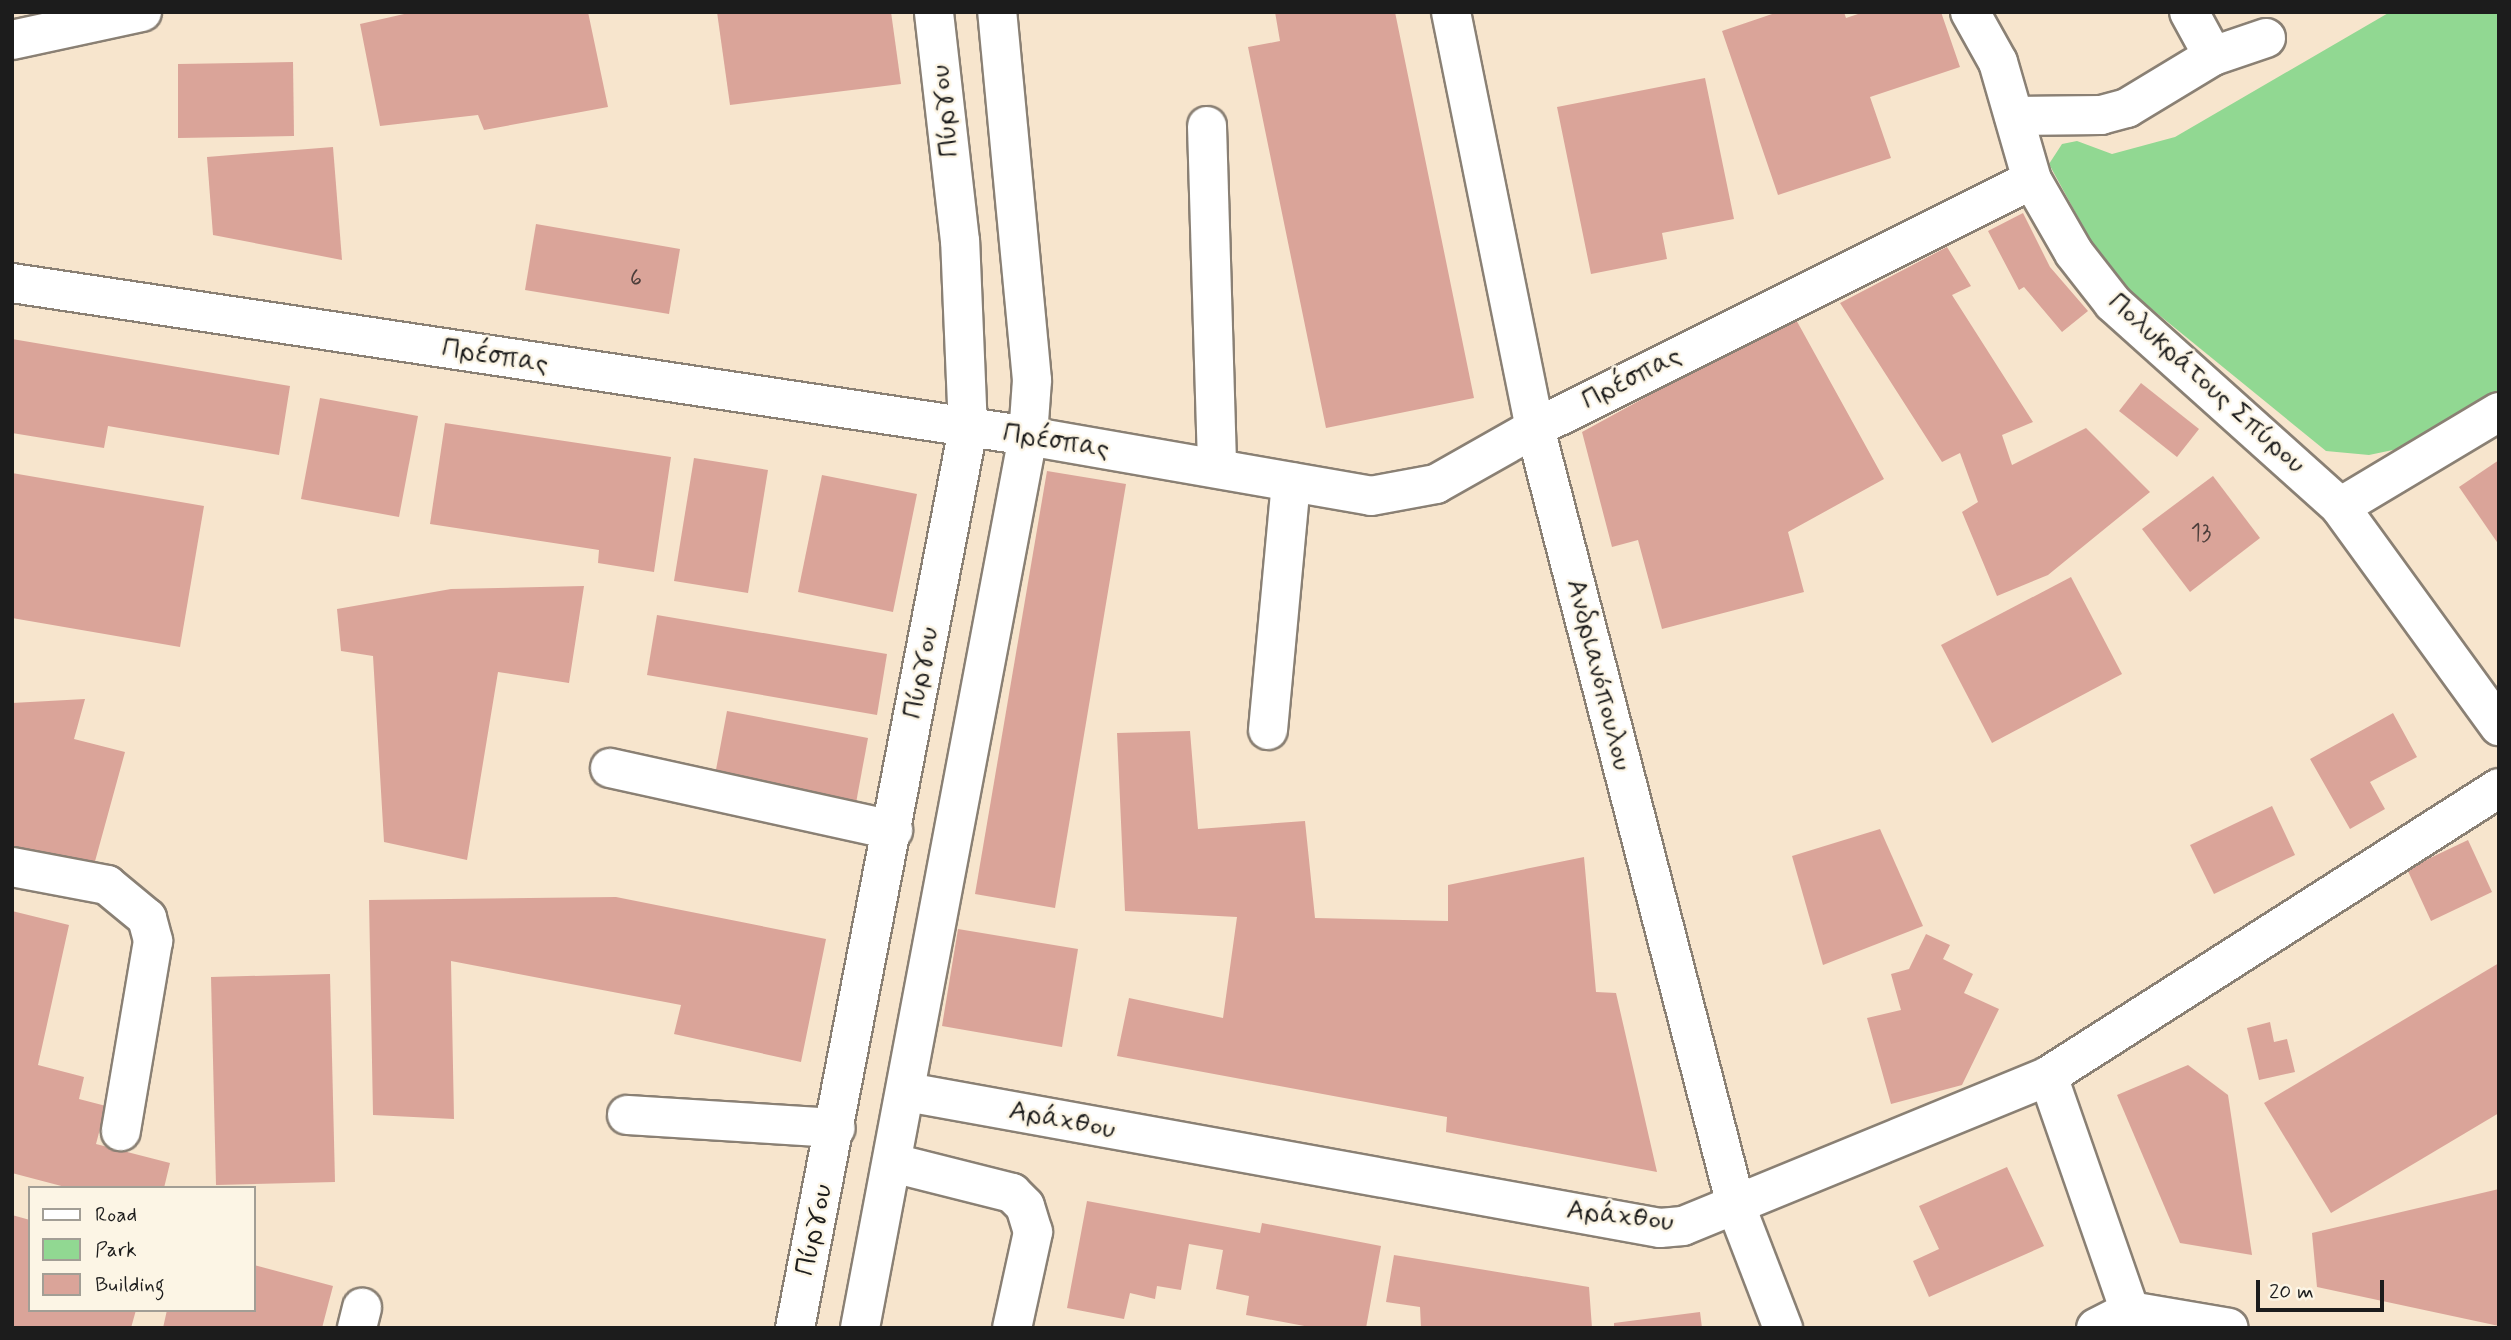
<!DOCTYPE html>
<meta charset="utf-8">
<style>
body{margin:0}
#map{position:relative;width:2511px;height:1340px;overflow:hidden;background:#f7e5cd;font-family:Mynerve,sans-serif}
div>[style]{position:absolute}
.green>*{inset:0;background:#91d892}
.building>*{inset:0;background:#daa499}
.roads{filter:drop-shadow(2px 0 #8a8074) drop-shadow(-2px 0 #8a8074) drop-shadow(0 2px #8a8074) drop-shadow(0 -2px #8a8074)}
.minor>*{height:38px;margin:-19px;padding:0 19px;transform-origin:19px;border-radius:19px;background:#fff}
span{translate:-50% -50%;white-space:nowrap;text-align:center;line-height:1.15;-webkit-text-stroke:5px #fcf5e5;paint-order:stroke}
.number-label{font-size:24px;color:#4c3e3b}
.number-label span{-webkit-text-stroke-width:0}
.street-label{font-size:28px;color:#1c1c1c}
.frame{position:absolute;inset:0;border:14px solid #1c1c1c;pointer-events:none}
.legend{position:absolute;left:28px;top:1186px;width:228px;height:126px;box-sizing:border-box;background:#fcf5e5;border:2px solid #a29e95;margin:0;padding:9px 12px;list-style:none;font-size:21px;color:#1c1c1c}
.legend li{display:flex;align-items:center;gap:14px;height:35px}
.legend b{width:35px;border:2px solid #a29e95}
.scale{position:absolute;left:2256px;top:1280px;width:128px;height:32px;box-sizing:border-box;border:4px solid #1c1c1c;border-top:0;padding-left:9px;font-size:21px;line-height:24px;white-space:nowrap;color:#1c1c1c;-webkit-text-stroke:5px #fcf5e5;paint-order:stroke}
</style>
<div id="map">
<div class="green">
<i style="clip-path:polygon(2390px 12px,2499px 12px,2499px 396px,2412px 446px,2369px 455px,2326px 451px,2132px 293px,2091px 241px,2049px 164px,2062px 144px,2077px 141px,2112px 154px,2175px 137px)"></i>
</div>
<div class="building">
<i style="clip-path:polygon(413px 12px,588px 12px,608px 107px,484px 130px,478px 115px,380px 126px,360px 24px)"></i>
<i style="clip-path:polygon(717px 12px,891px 12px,901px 84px,730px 105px)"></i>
<i style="clip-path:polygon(1275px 12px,1395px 12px,1474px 398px,1326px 428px,1248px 47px,1280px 41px)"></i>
<i style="clip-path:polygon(1778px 12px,1844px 12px,1846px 18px,1864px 12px,1941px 12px,1960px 67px,1870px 97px,1891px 158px,1778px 195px,1722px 31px)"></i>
<i style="clip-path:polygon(293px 62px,294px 136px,178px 138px,178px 64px)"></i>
<i style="clip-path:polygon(1705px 78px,1734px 219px,1662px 233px,1667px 259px,1591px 274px,1557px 107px)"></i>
<i style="clip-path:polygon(333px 147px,342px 260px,213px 235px,207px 157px)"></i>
<i style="clip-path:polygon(2023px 213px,2050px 267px,2088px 311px,2062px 332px,2024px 287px,2019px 290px,1988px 231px)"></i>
<i style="clip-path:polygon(536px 224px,680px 249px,669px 314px,525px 290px)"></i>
<i style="clip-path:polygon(1947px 247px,1971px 286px,1952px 295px,2033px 422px,2002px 435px,2012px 465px,2086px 428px,2150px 492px,2048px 575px,1997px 596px,1962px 512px,1978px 502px,1960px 453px,1942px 462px,1840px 303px)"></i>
<i style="clip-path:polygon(1794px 316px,1884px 479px,1788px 532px,1804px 592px,1662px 629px,1638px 540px,1612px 547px,1582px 432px)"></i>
<i style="clip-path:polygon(12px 339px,290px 386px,279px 455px,108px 426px,104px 448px,12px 433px)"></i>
<i style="clip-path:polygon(2141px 383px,2199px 429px,2177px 457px,2119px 411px)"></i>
<i style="clip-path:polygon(320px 398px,418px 416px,399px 517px,301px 499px)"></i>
<i style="clip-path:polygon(445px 423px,671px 457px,654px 572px,598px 563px,599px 550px,430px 524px)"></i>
<i style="clip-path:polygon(694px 458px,768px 470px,748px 593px,674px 581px)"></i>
<i style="clip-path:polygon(2499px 460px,2499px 545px,2459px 487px)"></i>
<i style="clip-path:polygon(1047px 471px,1126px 484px,1055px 908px,975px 894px)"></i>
<i style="clip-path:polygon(12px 473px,204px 506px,180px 647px,12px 618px)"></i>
<i style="clip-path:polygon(822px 475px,917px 494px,893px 612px,798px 592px)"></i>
<i style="clip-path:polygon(2213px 476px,2260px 538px,2190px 592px,2142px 529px)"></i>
<i style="clip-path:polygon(2071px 577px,2122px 674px,1992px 743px,1941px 645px)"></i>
<i style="clip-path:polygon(584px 586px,569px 683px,498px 672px,467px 860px,384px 842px,373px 656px,341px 651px,337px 609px,451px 589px)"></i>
<i style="clip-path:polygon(657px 615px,887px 654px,877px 715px,647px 675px)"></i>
<i style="clip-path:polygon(85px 699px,74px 739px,125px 752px,91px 876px,12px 855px,12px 703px)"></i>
<i style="clip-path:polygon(727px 711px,868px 738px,856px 803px,715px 775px)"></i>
<i style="clip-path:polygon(2393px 713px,2417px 757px,2370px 782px,2385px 809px,2350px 829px,2310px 759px)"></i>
<i style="clip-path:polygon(1190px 731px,1198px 829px,1305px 821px,1315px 918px,1448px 921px,1448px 885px,1584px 857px,1596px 992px,1616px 993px,1657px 1172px,1446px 1132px,1447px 1117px,1117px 1056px,1129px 998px,1223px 1018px,1237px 917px,1125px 911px,1117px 733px)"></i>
<i style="clip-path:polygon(2272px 806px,2295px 855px,2214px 894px,2190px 845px)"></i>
<i style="clip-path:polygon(1880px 829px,1923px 926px,1823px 965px,1792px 856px)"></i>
<i style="clip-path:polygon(2468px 840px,2492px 892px,2431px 921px,2407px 869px)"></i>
<i style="clip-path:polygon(616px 897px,826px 939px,801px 1062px,674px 1034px,681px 1005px,451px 961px,454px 1119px,373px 1115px,369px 900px)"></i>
<i style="clip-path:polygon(12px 911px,69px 925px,38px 1065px,84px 1077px,79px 1099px,106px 1106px,96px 1144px,170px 1163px,164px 1188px,69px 1188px,12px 1173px)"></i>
<i style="clip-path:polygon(958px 929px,1078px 949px,1062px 1047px,942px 1026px)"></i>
<i style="clip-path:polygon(1926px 934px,1950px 945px,1943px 959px,1973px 974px,1964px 993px,1999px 1009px,1962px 1085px,1891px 1104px,1867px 1018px,1901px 1010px,1891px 974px,1909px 969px)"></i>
<i style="clip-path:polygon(2499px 963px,2499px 1113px,2331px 1213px,2264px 1103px)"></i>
<i style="clip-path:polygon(330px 974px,335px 1182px,216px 1185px,211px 977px)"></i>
<i style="clip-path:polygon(2270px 1022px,2274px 1042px,2287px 1039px,2295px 1072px,2259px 1080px,2247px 1028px)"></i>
<i style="clip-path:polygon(2188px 1065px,2228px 1095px,2252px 1255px,2180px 1243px,2117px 1095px)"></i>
<i style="clip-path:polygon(2007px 1167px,2044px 1246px,1929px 1297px,1913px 1261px,1939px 1249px,1919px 1206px)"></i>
<i style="clip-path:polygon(2499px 1189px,2499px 1326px,2317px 1287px,2312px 1233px)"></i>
<i style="clip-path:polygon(1087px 1201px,1260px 1233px,1262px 1223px,1381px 1246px,1366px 1328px,1315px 1328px,1246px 1315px,1249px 1296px,1216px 1289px,1223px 1250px,1189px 1244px,1181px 1290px,1157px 1286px,1155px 1299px,1130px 1293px,1124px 1319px,1067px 1308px)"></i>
<i style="clip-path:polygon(12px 1215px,30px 1220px,30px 1310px,136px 1310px,131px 1328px,12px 1328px)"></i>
<i style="clip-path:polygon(1394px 1255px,1589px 1287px,1592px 1328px,1421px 1328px,1420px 1307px,1386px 1302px)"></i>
<i style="clip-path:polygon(254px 1265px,333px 1286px,322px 1328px,163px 1328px,167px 1310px,254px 1310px)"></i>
<i style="clip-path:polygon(1700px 1312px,1702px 1328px,1614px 1328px,1614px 1323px)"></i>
</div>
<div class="roads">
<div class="minor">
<i style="left:1451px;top:12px;width:424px;rotate:78.6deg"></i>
<i style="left:1535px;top:428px;width:807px;rotate:75.5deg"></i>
<i style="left:1737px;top:1209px;width:128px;rotate:68.9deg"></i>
<i style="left:1970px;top:12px;width:57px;rotate:60.8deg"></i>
<i style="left:1998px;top:62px;width:123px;rotate:73.9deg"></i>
<i style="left:2032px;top:180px;width:84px;rotate:60.1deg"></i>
<i style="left:2074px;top:253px;width:63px;rotate:52deg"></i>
<i style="left:2113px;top:303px;width:305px;rotate:41.9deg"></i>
<i style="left:2340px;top:507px;width:271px;rotate:54deg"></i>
<i style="left:12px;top:40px;width:133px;rotate:-12.2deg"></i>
<i style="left:2213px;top:56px;width:56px;rotate:-18.8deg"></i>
<i style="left:2014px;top:116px;width:87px;rotate:-0.7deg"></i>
<i style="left:2101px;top:115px;width:27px;rotate:-15deg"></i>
<i style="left:2127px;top:108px;width:100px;rotate:-31.2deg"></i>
<i style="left:2213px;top:56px;width:50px;rotate:-118.6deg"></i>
<i style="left:1207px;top:126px;width:341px;rotate:88.3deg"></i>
<i style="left:12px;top:283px;width:1027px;rotate:8.56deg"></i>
<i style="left:1028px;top:436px;width:348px;rotate:9.9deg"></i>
<i style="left:1371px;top:496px;width:66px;rotate:-10.5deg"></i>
<i style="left:1436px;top:484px;width:114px;rotate:-29.5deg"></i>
<i style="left:1535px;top:428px;width:555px;rotate:-26.52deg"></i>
<i style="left:2340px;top:507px;width:185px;rotate:-30.9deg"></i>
<i style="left:1268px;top:730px;width:249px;rotate:-84.7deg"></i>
<i style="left:610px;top:768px;width:290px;rotate:12.4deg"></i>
<i style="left:12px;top:867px;width:97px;rotate:10.7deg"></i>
<i style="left:107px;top:885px;width:52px;rotate:39.5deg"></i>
<i style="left:147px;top:918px;width:24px;rotate:75deg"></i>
<i style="left:153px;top:941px;width:193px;rotate:99.6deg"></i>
<i style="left:2048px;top:1076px;width:249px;rotate:70.8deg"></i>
<i style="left:907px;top:1092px;width:765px;rotate:10.24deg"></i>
<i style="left:1660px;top:1228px;width:23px;rotate:-5deg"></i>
<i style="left:1683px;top:1226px;width:395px;rotate:-22.3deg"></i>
<i style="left:2048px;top:1076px;width:535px;rotate:-32.56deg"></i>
<i style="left:627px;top:1115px;width:209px;rotate:3.6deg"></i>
<i style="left:893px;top:1163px;width:123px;rotate:14.1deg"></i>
<i style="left:1012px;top:1193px;width:18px;rotate:45deg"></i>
<i style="left:1025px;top:1206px;width:27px;rotate:73deg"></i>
<i style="left:1033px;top:1232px;width:98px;rotate:102.3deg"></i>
<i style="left:2130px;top:1311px;width:100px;rotate:9.7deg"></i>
<i style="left:357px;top:1328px;width:21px;rotate:-76deg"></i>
<i style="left:795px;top:1328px;width:915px;rotate:-79.11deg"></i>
<i style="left:968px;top:429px;width:188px;rotate:-92.4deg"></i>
<i style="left:960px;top:241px;width:230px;rotate:-96.5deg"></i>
<i style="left:860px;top:1328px;width:908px;rotate:-79.33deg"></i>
<i style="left:1028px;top:436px;width:56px;rotate:-85.9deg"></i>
<i style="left:1032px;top:380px;width:370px;rotate:-95.4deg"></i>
<i style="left:2096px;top:1328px;width:38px;rotate:-27deg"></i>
</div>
</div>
<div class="number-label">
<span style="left:636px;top:279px">6</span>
<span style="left:2201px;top:534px">13</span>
</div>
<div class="street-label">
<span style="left:946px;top:111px;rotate:-96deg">Πύργου</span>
<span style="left:495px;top:357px;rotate:9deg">Πρέσπας</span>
<span style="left:1632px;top:379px;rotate:-27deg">Πρέσπας</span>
<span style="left:2206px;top:384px;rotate:42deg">Πολυκράτους Σπύρου</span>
<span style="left:1056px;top:442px;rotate:9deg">Πρέσπας</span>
<span style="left:922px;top:673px;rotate:-79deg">Πύργου</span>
<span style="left:1598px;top:675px;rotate:76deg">Ανδριανόπουλου</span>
<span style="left:1062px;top:1121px;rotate:11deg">Αράχθου</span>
<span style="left:1620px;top:1217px;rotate:7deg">Αράχθου</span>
<span style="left:815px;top:1230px;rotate:-78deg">Πύργου</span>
</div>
<div class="frame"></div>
<ul class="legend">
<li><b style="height:9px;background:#fff"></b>Road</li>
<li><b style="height:19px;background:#91d892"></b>Park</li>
<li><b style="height:19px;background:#daa499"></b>Building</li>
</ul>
<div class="scale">20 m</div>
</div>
